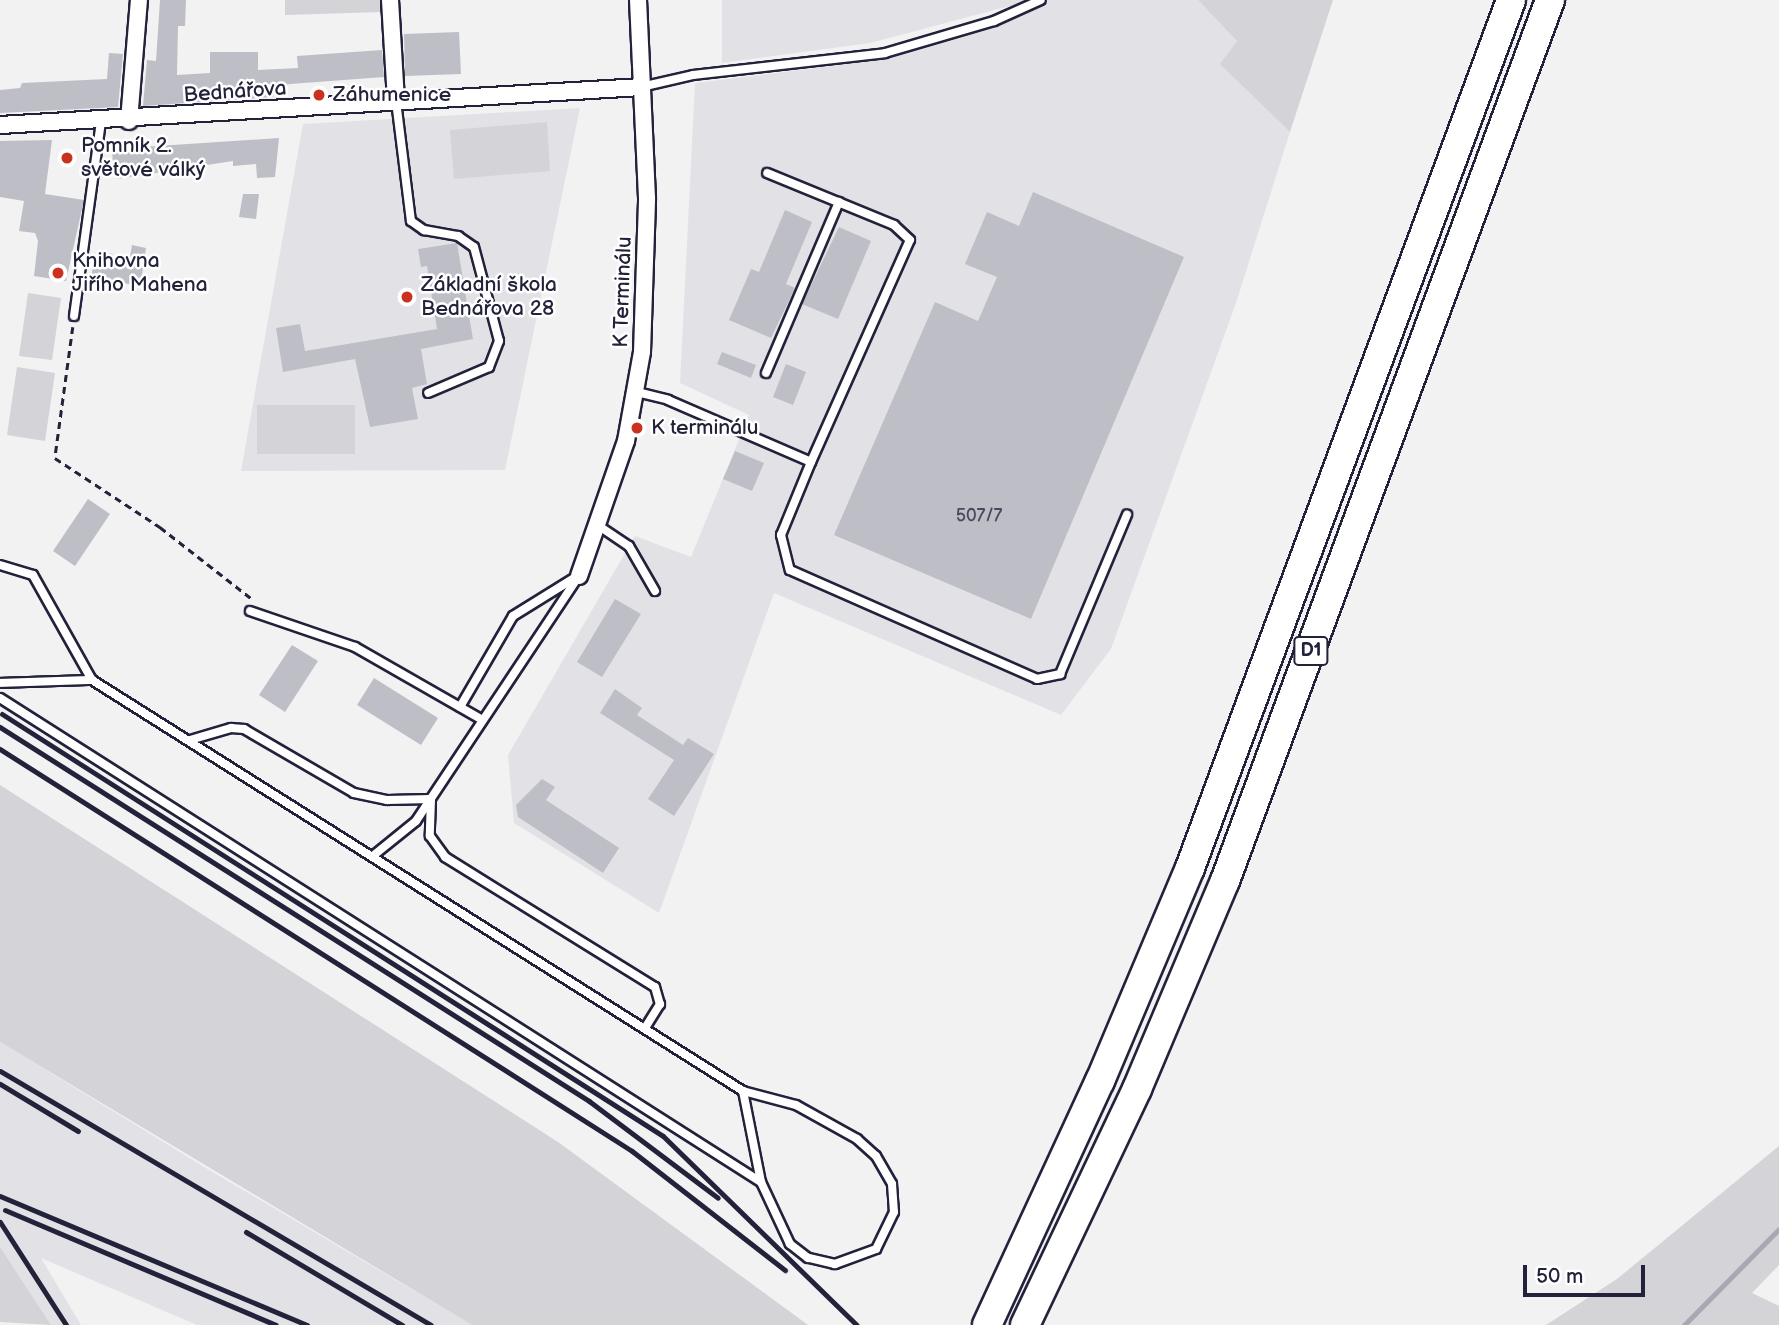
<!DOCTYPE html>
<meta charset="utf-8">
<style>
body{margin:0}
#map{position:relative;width:1779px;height:1325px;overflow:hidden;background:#f2f2f3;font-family:"Balsamiq Sans",sans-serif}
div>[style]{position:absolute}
.built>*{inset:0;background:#e2e2e6}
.green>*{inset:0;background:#d3d3d8}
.stream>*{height:5px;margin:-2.5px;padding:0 2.5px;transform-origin:2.5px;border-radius:2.5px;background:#a8a8b2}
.building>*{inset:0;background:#bebec6}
.path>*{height:2.5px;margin-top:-1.25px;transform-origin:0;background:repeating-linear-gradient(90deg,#22223b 0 7px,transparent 0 12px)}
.roads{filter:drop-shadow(2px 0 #22223b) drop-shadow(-2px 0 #22223b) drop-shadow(0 2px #22223b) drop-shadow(0 -2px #22223b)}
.lane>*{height:8px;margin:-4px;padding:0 4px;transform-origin:4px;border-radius:4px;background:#fff}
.street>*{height:16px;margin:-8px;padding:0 8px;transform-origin:8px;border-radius:8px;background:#fff}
.highway>*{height:28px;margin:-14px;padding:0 14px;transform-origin:14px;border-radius:14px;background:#fff}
.rail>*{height:5px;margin:-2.5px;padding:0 2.5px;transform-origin:2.5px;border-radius:2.5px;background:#22223b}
.dots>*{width:19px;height:19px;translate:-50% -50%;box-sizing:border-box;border:4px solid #fff;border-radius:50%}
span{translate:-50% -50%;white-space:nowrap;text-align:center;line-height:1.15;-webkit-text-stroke:5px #fff;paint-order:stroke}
.number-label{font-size:18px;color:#49495e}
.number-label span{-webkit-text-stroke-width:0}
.shield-label span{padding:2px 5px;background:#fff;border:2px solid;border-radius:5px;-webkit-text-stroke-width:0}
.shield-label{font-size:19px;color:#22223b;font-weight:700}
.street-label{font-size:21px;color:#22223b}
.poi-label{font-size:21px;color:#22223b}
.left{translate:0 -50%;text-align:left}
.scale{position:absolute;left:1523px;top:1265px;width:122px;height:32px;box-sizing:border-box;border:4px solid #22223b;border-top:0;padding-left:9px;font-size:21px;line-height:24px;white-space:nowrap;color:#22223b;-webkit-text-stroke:5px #fff;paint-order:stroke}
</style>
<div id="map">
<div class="built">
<i style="clip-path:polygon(722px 0,1032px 0,870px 43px,722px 63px)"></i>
<i style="clip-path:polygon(1039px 0,1198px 0,1237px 41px,1221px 64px,1290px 132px,1236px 303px,1111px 649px,1061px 715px,774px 593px,659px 913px,514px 823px,508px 755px,635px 536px,691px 557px,749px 415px,680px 383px,695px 83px,879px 60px,964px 36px)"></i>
<i style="clip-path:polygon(580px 108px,505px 470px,241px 471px,303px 124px)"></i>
<i style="clip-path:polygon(0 1042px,211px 1171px,472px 1325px,197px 1325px,41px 1258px,81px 1325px,51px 1325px,0 1246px)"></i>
</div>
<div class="green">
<i style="clip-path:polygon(285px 0,381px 0,381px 12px,285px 15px)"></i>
<i style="clip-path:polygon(1198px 0,1333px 0,1290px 132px,1220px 64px,1237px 41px)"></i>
<i style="clip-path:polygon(547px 122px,550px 171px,454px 179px,450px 130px)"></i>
<i style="clip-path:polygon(28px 293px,61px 298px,52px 360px,19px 356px)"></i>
<i style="clip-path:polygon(17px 367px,55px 373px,45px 441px,7px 435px)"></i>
<i style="clip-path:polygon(257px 405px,355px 405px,355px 454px,257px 454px)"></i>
<i style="clip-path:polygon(0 785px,558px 1142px,808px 1325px,472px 1325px,0 1042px)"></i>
<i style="clip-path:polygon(1779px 1146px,1779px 1265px,1752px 1293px,1779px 1306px,1779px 1325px,1546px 1325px,1617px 1279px)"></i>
<i style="clip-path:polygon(0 1247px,1px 1248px,51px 1325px,0 1322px)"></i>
</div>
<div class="stream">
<i style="left:1684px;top:1325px;width:135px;rotate:-45.3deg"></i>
</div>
<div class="building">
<i style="clip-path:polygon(160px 0,186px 0,185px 26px,178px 26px,177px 75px,210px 73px,210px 52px,258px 52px,258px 70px,298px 68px,297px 56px,382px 50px,384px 77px,277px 85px,273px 97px,143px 106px,147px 60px,156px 61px)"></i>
<i style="clip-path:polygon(459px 32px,461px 74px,405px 76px,404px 34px)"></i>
<i style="clip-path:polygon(109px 53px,123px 54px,118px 107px,0 113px,0 90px,20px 88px,22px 83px,107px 79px)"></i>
<i style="clip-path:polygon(279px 138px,275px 177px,257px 178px,256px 164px,233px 166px,233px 161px,117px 179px,113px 167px,112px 149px)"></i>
<i style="clip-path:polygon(52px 140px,45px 194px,84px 200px,66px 281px,34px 276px,38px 241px,35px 233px,19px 231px,24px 201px,0 197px,0 141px)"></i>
<i style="clip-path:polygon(1033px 192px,1184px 257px,1031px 619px,834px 535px,935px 302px,978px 321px,997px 277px,965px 264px,987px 212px,1019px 226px)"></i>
<i style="clip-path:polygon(243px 194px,259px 194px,256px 219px,239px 217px)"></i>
<i style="clip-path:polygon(785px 210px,812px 222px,786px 284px,795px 288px,771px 338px,729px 320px,751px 269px,759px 272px)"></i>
<i style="clip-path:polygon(839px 227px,871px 241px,838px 319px,802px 304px)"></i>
<i style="clip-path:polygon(457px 243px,473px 339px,421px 349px,427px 384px,412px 388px,418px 419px,370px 427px,355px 359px,283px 372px,276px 328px,300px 324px,305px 351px,437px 329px,427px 266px,421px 267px,418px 249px)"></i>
<i style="clip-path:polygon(132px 245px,146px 248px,141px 282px,146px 287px,117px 282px,104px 287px,91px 276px,95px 259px,111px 253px,128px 269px)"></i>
<i style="clip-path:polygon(722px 352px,756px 365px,751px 378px,717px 364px)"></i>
<i style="clip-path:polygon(786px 364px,806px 372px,793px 405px,773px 397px)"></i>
<i style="clip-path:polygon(735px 451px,764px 463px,752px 491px,723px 479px)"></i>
<i style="clip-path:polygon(88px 499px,110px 514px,75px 566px,53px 551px)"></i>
<i style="clip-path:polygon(615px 599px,641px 614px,602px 677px,577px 662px)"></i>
<i style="clip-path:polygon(292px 645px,318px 661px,285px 712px,259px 695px)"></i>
<i style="clip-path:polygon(374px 678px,438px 718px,421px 745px,357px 705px)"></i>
<i style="clip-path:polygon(615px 689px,642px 708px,637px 715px,683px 745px,688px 738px,714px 754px,674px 816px,648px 799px,674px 760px,600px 713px)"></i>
<i style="clip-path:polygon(542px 779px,555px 787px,546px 800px,619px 848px,603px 873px,518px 817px,516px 805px)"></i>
</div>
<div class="path">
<i style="left:73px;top:327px;width:132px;rotate:97.8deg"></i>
<i style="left:55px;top:458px;width:126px;rotate:33.3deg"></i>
<i style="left:160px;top:527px;width:117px;rotate:38deg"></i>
</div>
<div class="roads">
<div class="lane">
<i style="left:641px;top:87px;width:53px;rotate:-13deg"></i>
<i style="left:693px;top:75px;width:193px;rotate:-6.5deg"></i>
<i style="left:885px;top:53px;width:114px;rotate:-16.4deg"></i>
<i style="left:994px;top:21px;width:51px;rotate:-24.1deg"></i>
<i style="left:396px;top:101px;width:121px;rotate:82.9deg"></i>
<i style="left:411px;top:221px;width:16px;rotate:35deg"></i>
<i style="left:424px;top:230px;width:35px;rotate:10deg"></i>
<i style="left:458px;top:236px;width:19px;rotate:35deg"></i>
<i style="left:474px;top:247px;width:97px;rotate:75.1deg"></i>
<i style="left:499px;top:341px;width:28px;rotate:111deg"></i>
<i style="left:489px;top:367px;width:66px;rotate:156.9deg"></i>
<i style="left:74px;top:316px;width:196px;rotate:-82.1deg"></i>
<i style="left:766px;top:373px;width:186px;rotate:-66.9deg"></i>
<i style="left:637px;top:392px;width:32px;rotate:14deg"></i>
<i style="left:668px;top:400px;width:156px;rotate:23.4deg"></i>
<i style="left:811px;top:462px;width:243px;rotate:-66deg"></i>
<i style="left:910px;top:240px;width:22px;rotate:-137deg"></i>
<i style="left:894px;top:225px;width:137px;rotate:-157.7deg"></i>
<i style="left:811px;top:462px;width:79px;rotate:112.3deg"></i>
<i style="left:781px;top:535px;width:36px;rotate:76deg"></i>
<i style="left:790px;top:570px;width:270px;rotate:23.8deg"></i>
<i style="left:1037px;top:679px;width:24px;rotate:-12deg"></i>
<i style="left:1060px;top:674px;width:173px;rotate:-67.2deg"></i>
<i style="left:599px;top:526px;width:36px;rotate:34deg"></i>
<i style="left:629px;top:546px;width:52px;rotate:60deg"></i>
<i style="left:0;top:565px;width:34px;rotate:17deg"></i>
<i style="left:33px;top:575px;width:120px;rotate:60.7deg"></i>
<i style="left:92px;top:680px;width:770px;rotate:32.27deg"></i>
<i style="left:743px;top:1091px;width:55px;rotate:14.8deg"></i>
<i style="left:796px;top:1105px;width:70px;rotate:29.1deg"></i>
<i style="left:857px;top:1139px;width:25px;rotate:42deg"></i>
<i style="left:876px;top:1156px;width:32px;rotate:60deg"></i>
<i style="left:892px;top:1184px;width:28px;rotate:86deg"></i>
<i style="left:894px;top:1212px;width:41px;rotate:115.9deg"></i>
<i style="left:876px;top:1249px;width:44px;rotate:159.9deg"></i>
<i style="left:835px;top:1264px;width:28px;rotate:-167deg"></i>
<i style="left:808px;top:1258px;width:23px;rotate:-142deg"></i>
<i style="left:790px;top:1244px;width:68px;rotate:-115.1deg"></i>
<i style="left:761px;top:1182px;width:93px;rotate:-101.2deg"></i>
<i style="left:250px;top:611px;width:111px;rotate:18.9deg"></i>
<i style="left:355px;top:647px;width:143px;rotate:29.8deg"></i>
<i style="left:0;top:683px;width:92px;rotate:-1.9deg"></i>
<i style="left:0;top:698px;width:902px;rotate:32.46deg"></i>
<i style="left:460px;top:707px;width:105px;rotate:-59.8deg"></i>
<i style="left:513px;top:616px;width:74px;rotate:-31.8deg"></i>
<i style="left:190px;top:740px;width:43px;rotate:-16.3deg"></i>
<i style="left:231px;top:728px;width:13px;rotate:4deg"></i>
<i style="left:244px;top:729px;width:127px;rotate:30.2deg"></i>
<i style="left:354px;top:793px;width:34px;rotate:12deg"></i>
<i style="left:387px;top:800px;width:44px;rotate:-1.3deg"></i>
<i style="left:431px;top:799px;width:37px;rotate:92deg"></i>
<i style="left:430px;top:836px;width:26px;rotate:54deg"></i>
<i style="left:445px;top:857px;width:247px;rotate:31.8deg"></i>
<i style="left:655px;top:987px;width:18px;rotate:74deg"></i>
<i style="left:660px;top:1004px;width:28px;rotate:122deg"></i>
<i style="left:374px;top:855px;width:54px;rotate:-39deg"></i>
<i style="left:416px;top:821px;width:294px;rotate:-56.4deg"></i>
</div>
<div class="street">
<i style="left:390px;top:0;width:101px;rotate:86.6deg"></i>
<i style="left:129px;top:121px;width:121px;rotate:-85.3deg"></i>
<i style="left:0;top:125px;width:642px;rotate:-3.39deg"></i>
<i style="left:579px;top:576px;width:143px;rotate:-70.8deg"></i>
<i style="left:626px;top:441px;width:90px;rotate:-79.8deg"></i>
<i style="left:642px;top:352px;width:154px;rotate:-88.1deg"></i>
<i style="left:647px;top:198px;width:198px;rotate:-92.6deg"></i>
</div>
<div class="highway">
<i style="left:987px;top:1325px;width:269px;rotate:-65.2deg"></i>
<i style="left:1100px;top:1081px;width:231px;rotate:-67.1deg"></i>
<i style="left:1190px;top:868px;width:925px;rotate:-69.7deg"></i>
<i style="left:1025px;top:1325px;width:261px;rotate:-64.6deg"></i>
<i style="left:1137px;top:1089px;width:226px;rotate:-67.1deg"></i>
<i style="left:1225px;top:881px;width:939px;rotate:-69.75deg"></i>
</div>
</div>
<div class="rail">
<i style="left:2px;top:714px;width:784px;rotate:32.56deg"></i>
<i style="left:663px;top:1136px;width:271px;rotate:44.3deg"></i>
<i style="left:0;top:727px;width:698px;rotate:32.41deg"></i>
<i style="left:589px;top:1101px;width:161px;rotate:36.9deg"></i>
<i style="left:0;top:749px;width:749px;rotate:32.46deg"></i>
<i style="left:632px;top:1151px;width:194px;rotate:37.9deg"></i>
<i style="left:0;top:1071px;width:500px;rotate:30.51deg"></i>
<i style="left:0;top:1084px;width:91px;rotate:31.1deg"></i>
<i style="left:0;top:1196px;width:333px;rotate:22.8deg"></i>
<i style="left:5px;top:1210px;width:294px;rotate:23deg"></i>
<i style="left:0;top:1222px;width:122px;rotate:57.3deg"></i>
<i style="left:246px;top:1232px;width:182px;rotate:30.8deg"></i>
</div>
<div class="dots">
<i style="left:319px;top:95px;background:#c8321e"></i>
<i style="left:67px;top:158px;background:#c8321e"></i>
<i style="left:58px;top:273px;background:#c8321e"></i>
<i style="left:407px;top:297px;background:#c8321e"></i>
<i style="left:637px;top:428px;background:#c8321e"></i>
</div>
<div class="number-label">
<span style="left:979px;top:516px">507/7</span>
</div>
<div class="shield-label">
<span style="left:1311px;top:651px">D1</span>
</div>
<div class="street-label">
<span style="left:235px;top:92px;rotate:-4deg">Bednářova</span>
<span style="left:623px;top:292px;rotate:-88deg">K Terminálu</span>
</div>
<div class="poi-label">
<span class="left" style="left:333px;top:95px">Záhumenice</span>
<span class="left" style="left:81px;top:158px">Pomník 2.<br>světové válký</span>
<span class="left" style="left:72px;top:273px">Knihovna<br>Jiřího Mahena</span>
<span class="left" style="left:421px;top:297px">Základní škola<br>Bednářova 28</span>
<span class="left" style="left:651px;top:428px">K terminálu</span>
</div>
<div class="scale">50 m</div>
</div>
